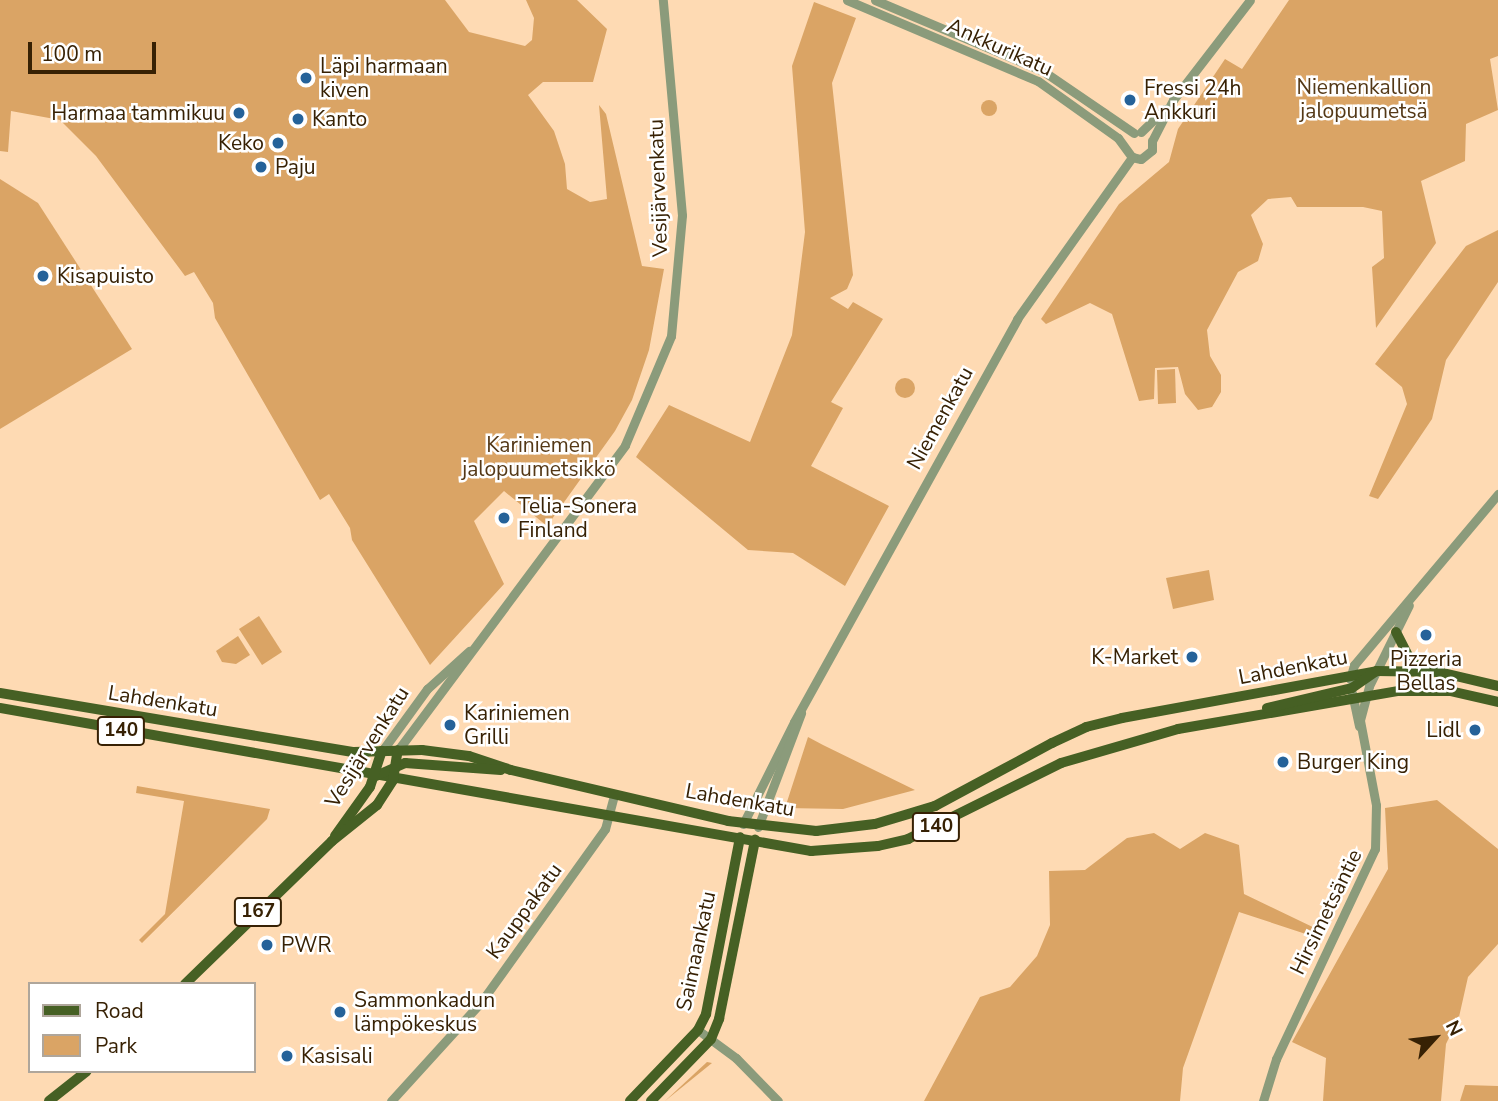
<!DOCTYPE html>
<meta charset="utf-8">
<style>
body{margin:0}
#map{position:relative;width:1498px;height:1101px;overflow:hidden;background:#fedab3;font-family:"Nunito Sans",sans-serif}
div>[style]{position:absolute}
.green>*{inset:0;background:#daa465}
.round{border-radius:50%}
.minor>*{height:9px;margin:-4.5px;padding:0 4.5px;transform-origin:4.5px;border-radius:4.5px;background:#8b9b7b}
.major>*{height:10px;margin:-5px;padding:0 5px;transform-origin:5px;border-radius:5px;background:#466024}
.dots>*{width:19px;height:19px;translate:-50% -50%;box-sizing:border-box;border:4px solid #fff;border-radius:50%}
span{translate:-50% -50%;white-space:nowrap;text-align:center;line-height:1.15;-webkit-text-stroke:5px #fff;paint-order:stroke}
.shield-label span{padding:2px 5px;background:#fff;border:2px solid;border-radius:5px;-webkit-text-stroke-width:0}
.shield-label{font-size:19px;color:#372104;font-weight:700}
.street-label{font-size:21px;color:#372104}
.poi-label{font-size:21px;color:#372104}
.left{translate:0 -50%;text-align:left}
.right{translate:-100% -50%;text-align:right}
.park-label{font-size:21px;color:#543816}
.legend{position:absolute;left:28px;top:982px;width:228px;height:91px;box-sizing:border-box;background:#fff;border:2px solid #afa69b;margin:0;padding:9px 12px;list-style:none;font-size:21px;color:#372104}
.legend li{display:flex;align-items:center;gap:14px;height:35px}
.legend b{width:35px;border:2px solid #afa69b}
.north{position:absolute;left:1400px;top:1003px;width:70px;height:70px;-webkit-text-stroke:5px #fff;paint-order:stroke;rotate:63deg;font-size:19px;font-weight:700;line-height:28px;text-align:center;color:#372104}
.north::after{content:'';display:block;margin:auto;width:24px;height:32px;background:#372104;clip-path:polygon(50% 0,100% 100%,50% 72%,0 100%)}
.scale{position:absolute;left:28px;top:42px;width:128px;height:32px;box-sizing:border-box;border:4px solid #372104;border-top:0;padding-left:9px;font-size:21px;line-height:24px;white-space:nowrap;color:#372104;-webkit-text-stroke:5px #fff;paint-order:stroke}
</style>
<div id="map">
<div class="green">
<i style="clip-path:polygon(0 0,445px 0,469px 32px,525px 46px,532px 40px,534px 18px,526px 0,577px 0,607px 29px,593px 82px,543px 82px,528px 95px,554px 131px,565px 164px,567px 189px,590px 202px,607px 199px,599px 105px,606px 114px,642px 266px,664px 269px,649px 350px,632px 400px,615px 431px,547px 526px,504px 491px,474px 521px,504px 584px,430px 665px,352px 540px,350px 528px,329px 494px,320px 500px,215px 318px,213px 303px,194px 272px,185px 276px,96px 156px,60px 120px,11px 111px,8px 152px,0 151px)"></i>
<i style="clip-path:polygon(1289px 0,1498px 0,1498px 56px,1490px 59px,1498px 110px,1466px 124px,1465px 161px,1421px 181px,1436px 243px,1376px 328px,1372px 267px,1384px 258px,1382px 211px,1363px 207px,1297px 207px,1291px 197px,1268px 199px,1251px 215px,1263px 244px,1258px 261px,1238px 272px,1207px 330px,1210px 356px,1221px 375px,1221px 392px,1212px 407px,1198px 410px,1185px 394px,1178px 367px,1155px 368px,1154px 399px,1139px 401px,1112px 314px,1090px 303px,1046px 324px,1041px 319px,1119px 204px,1169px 162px,1178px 129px,1225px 59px,1242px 69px)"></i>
<i style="clip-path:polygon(814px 2px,856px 18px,832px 83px,853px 275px,847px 289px,830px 298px,848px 309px,853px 302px,883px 319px,831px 402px,843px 408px,811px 466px,889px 506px,845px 586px,793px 553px,748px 550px,636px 457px,669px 405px,750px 442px,792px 335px,805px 232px,792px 66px)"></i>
<i class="round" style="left:981px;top:100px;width:16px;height:16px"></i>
<i style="clip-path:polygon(0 179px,38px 203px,132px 349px,0 429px)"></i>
<i style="clip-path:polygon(1498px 230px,1498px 282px,1446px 360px,1432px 419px,1378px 499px,1369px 496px,1407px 404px,1402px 387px,1375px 364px,1466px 246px)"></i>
<i style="clip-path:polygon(1175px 369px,1176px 403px,1158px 404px,1157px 370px)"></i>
<i class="round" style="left:895px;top:378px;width:20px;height:20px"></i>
<i style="clip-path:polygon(1209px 570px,1214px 600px,1173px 609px,1166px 578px)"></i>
<i style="clip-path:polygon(259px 616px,282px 652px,262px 665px,239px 629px)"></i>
<i style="clip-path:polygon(238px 636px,250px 655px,236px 664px,222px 662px,216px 651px)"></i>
<i style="clip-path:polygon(808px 737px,823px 745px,915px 790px,843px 809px,785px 808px)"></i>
<i style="clip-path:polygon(137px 786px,270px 809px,267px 819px,142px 943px,139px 940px,165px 914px,184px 801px,136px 793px)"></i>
<i style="clip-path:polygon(1437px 800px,1498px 849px,1498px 944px,1468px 977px,1459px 1017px,1446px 1044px,1441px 1101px,1323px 1101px,1326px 1058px,1292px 1042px,1388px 869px,1385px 808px)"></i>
<i style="clip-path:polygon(1154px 833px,1180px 849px,1205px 833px,1239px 845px,1244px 894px,1321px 931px,1318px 938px,1239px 912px,1183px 1068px,1180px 1101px,924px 1101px,980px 997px,1010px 987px,1037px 956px,1050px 925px,1049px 871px,1085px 870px,1127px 838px)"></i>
<i style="clip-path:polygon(707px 1062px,712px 1063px,665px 1101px)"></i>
<i style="clip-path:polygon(1465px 1085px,1498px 1086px,1498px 1101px,1460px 1101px)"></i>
</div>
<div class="minor">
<i style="left:847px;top:0;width:207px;rotate:23deg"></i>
<i style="left:1038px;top:81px;width:98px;rotate:35.5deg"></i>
<i style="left:1118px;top:138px;width:24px;rotate:54deg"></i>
<i style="left:1132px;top:157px;width:9px;rotate:13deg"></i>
<i style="left:1141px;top:159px;width:14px;rotate:-39deg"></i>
<i style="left:1152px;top:150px;width:9px;rotate:-90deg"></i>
<i style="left:1152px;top:141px;width:46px;rotate:-62.9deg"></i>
<i style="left:1173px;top:100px;width:126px;rotate:-52.4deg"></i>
<i style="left:875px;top:0;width:182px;rotate:22.9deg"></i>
<i style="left:1043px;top:71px;width:110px;rotate:34.3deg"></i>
<i style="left:1141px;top:132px;width:33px;rotate:-44deg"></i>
<i style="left:1350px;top:679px;width:15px;rotate:-74deg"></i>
<i style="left:1354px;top:665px;width:224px;rotate:-49.9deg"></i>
<i style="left:1352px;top:693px;width:34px;rotate:78deg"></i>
<i style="left:398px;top:750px;width:380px;rotate:-53.3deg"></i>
<i style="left:625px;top:445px;width:118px;rotate:-67.1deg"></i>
<i style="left:671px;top:336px;width:121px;rotate:-84.8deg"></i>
<i style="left:682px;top:215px;width:216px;rotate:-95.1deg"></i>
<i style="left:382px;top:751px;width:77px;rotate:-54deg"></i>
<i style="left:427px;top:689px;width:57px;rotate:-42.1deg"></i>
<i style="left:743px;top:824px;width:114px;rotate:-63.4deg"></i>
<i style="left:794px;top:722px;width:461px;rotate:-61deg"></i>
<i style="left:1017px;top:319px;width:199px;rotate:-54.6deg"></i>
<i style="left:758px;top:827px;width:122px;rotate:-69.3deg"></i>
<i style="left:698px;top:1030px;width:47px;rotate:36.4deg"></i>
<i style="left:736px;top:1058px;width:60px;rotate:45.7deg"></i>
<i style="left:391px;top:1101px;width:134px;rotate:-47.7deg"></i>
<i style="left:481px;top:1002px;width:213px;rotate:-54.4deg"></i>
<i style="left:605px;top:829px;width:35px;rotate:-75deg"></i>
<i style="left:1263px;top:1101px;width:44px;rotate:-72.8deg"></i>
<i style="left:1276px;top:1059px;width:232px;rotate:-64.8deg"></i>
<i style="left:1375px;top:849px;width:44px;rotate:-88.7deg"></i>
<i style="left:1376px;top:805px;width:86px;rotate:-100.7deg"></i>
<i style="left:1360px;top:720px;width:35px;rotate:-75deg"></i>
<i style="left:1369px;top:686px;width:90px;rotate:-63.7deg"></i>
</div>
<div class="major">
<i style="left:1396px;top:632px;width:29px;rotate:63deg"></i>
<i style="left:1409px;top:658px;width:17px;rotate:45deg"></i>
<i style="left:0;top:693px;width:359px;rotate:9.5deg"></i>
<i style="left:354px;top:752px;width:68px;rotate:-1.7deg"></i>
<i style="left:422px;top:750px;width:47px;rotate:7.3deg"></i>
<i style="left:469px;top:756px;width:44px;rotate:18.4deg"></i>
<i style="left:511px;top:770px;width:223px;rotate:13.2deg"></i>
<i style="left:728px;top:821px;width:89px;rotate:6.5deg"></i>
<i style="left:816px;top:831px;width:59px;rotate:-6.8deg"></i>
<i style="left:875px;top:824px;width:63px;rotate:-16.7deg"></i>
<i style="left:935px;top:806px;width:133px;rotate:-28.3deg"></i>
<i style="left:1052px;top:743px;width:38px;rotate:-25deg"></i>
<i style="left:1086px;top:727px;width:37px;rotate:-14deg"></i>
<i style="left:1122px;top:718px;width:259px;rotate:-10.4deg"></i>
<i style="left:1377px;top:671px;width:62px;rotate:0.9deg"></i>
<i style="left:1439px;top:672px;width:61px;rotate:13.3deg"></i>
<i style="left:0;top:708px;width:824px;rotate:10deg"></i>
<i style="left:811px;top:851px;width:67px;rotate:-4.3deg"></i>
<i style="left:878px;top:846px;width:31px;rotate:-13deg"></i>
<i style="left:908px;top:839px;width:171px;rotate:-26.4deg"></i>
<i style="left:1061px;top:763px;width:122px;rotate:-16.2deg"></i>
<i style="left:1178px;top:729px;width:224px;rotate:-9.8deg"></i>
<i style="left:1399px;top:691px;width:51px"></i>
<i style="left:1450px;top:691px;width:49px;rotate:12.9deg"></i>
<i style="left:1267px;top:708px;width:87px;rotate:-13.2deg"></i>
<i style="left:1352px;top:688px;width:29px;rotate:-35deg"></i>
<i style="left:376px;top:776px;width:32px;rotate:-24deg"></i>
<i style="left:405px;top:763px;width:96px;rotate:4.2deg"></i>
<i style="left:335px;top:836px;width:60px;rotate:-54.5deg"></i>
<i style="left:370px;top:787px;width:38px;rotate:-72deg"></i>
<i style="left:185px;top:984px;width:205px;rotate:-44.2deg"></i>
<i style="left:332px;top:841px;width:58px;rotate:-38.7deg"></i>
<i style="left:377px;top:805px;width:30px;rotate:-57deg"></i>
<i style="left:393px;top:780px;width:30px;rotate:-81deg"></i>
<i style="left:49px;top:1101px;width:48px;rotate:-38.3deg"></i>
<i style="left:630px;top:1101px;width:98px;rotate:-46.2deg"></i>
<i style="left:698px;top:1030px;width:18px;rotate:-63deg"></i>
<i style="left:706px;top:1014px;width:180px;rotate:-79.1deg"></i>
<i style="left:651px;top:1101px;width:86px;rotate:-45.9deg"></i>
<i style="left:711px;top:1039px;width:22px;rotate:-68deg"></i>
<i style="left:719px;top:1019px;width:183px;rotate:-78.6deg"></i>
</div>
<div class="dots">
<i style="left:306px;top:78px;background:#256299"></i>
<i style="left:1130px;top:100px;background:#256299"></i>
<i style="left:239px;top:113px;background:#256299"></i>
<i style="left:298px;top:119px;background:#256299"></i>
<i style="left:278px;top:143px;background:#256299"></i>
<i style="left:261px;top:167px;background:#256299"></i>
<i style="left:43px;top:276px;background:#256299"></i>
<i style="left:504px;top:518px;background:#256299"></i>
<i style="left:1426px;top:635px;background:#256299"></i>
<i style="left:1192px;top:657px;background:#256299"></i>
<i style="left:450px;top:725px;background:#256299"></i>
<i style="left:1475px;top:730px;background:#256299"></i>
<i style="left:1283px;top:762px;background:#256299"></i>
<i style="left:267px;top:945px;background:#256299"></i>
<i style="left:340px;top:1012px;background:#256299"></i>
<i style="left:287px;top:1056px;background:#256299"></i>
</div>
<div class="shield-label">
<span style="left:121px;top:731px">140</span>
<span style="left:936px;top:827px">140</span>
<span style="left:258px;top:912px">167</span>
</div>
<div class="street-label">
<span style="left:1000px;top:47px;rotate:24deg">Ankkurikatu</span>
<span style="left:658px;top:188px;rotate:-92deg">Vesijärvenkatu</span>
<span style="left:940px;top:418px;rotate:-61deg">Niemenkatu</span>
<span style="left:1293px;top:667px;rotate:-11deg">Lahdenkatu</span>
<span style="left:163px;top:701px;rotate:9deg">Lahdenkatu</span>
<span style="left:367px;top:747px;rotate:-58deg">Vesijärvenkatu</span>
<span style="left:740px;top:800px;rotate:10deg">Lahdenkatu</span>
<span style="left:524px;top:911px;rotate:-54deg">Kauppakatu</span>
<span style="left:1326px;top:912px;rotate:-64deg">Hirsimetsäntie</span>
<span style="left:696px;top:951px;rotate:-78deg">Saimaankatu</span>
</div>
<div class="poi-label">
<span class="left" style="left:320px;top:78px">Läpi harmaan<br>kiven</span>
<span class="left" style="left:1144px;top:100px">Fressi 24h<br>Ankkuri</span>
<span class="right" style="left:225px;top:113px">Harmaa tammikuu</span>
<span class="left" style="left:312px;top:119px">Kanto</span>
<span class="right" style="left:264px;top:143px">Keko</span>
<span class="left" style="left:275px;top:167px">Paju</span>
<span class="left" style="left:57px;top:276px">Kisapuisto</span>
<span class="left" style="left:518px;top:518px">Telia-Sonera<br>Finland</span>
<span class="right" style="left:1178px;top:657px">K-Market</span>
<span style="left:1426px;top:671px">Pizzeria<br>Bellas</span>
<span class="left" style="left:464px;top:725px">Kariniemen<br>Grilli</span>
<span class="right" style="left:1461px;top:730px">Lidl</span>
<span class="left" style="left:1297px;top:762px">Burger King</span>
<span class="left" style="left:281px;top:945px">PWR</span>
<span class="left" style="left:354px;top:1012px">Sammonkadun<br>lämpökeskus</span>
<span class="left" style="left:301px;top:1056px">Kasisali</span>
</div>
<div class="park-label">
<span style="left:1364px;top:99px">Niemenkallion<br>jalopuumetsä</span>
<span style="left:539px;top:457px">Kariniemen<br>jalopuumetsikkö</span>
</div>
<ul class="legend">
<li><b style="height:9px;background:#466024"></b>Road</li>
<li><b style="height:19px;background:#daa465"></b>Park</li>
</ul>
<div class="north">N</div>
<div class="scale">100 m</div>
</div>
